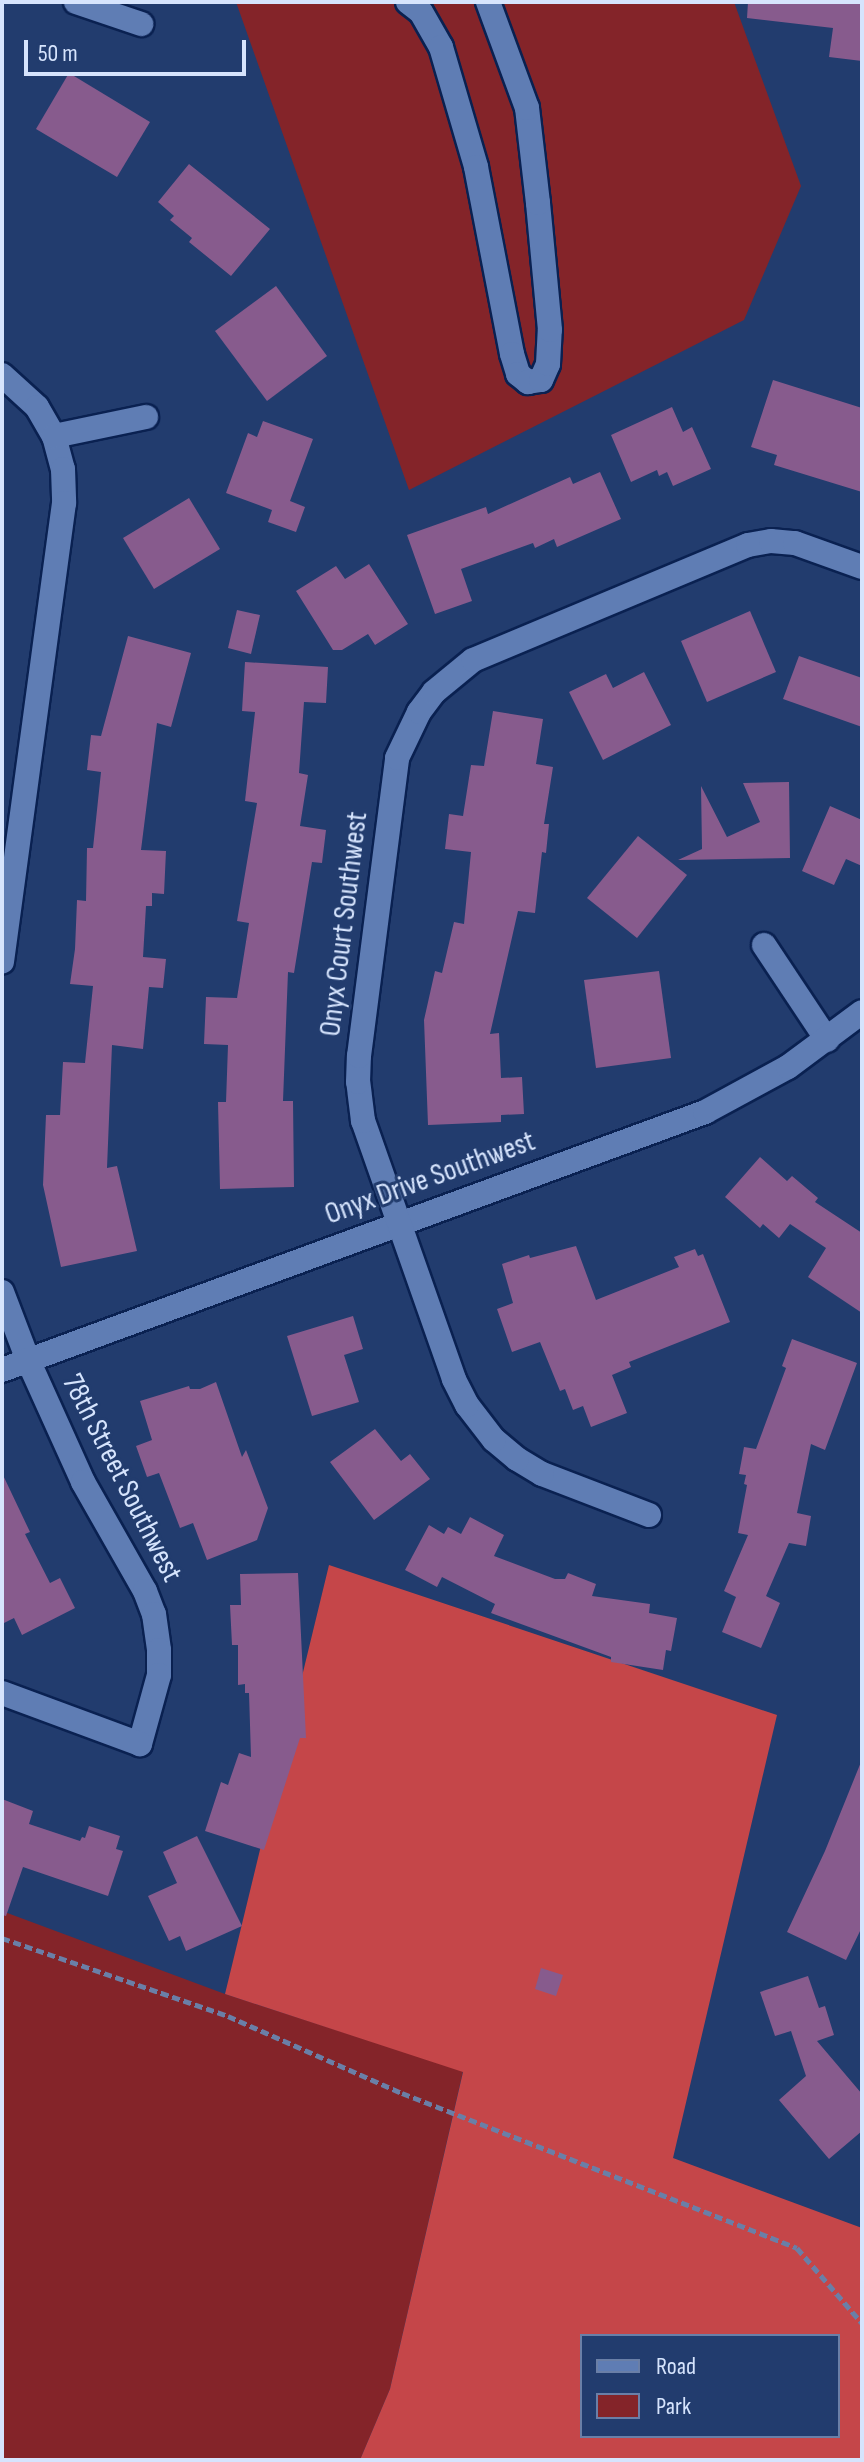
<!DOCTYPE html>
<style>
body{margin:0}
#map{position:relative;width:864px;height:2462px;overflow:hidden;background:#223c6e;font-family:"Sofia Sans Condensed",sans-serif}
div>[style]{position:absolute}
.green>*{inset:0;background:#842429}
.forest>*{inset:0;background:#c54649}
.building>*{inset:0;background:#875b8d}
.path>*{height:5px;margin-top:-2.5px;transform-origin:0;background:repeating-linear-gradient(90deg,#6a7fa7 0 8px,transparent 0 12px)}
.roads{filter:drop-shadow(2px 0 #0a2151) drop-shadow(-2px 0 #0a2151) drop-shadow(0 2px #0a2151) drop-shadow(0 -2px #0a2151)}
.minor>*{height:24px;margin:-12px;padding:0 12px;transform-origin:12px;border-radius:12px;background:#5f7db4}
span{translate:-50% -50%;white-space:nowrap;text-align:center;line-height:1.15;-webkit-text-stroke:6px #223c6e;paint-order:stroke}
.street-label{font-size:30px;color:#d6e4fd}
.frame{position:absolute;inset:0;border:4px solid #d6e4fd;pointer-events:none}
.legend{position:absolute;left:580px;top:2334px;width:260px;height:104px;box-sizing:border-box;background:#223c6e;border:2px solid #6a7fa7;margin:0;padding:10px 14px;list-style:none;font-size:24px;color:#d6e4fd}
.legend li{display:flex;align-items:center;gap:16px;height:40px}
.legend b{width:40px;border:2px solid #6a7fa7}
.scale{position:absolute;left:24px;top:40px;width:222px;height:36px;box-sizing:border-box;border:4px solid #d6e4fd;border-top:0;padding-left:10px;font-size:24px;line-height:28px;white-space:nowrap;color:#d6e4fd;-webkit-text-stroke:6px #223c6e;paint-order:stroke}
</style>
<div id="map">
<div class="green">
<i style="clip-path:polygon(236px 2px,734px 2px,801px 186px,744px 320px,409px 490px)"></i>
<i style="clip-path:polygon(2px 1911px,225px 1994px,463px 2071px,390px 2389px,360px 2460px,2px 2460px)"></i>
</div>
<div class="forest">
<i style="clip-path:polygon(evenodd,329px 1565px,777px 1715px,673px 2158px,862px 2228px,862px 2460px,360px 2460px,390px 2389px,463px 2072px,225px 1994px,329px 1565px,582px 2336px,838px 2336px,838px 2436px,582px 2436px,582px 2336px)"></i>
</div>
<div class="building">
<i style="clip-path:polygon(748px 2px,862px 2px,862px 61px,829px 57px,833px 28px,747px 18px)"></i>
<i style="clip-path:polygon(69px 73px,150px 122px,117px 177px,36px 129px)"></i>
<i style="clip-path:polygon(189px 164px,270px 229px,231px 276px,189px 242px,192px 238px,170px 220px,174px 216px,158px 202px)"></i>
<i style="clip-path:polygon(276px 286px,327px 356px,267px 401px,215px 331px)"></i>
<i style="clip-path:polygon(773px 380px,862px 408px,862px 492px,774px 465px,777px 455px,751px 447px)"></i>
<i style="clip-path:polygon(672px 407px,683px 432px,692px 427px,711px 469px,673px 486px,667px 472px,659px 476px,657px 470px,631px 482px,611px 435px)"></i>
<i style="clip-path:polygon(263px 421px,313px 439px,290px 501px,305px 507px,296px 532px,268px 522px,272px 510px,226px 493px,248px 433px,257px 437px)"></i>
<i style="clip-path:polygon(600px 472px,621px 519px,557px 547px,554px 539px,535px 548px,533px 543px,461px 569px,472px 601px,435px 614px,407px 535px,486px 507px,488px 514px,570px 477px,573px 484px)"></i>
<i style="clip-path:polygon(189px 498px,220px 549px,154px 589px,123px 538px)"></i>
<i style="clip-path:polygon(369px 564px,408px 624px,375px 645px,368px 634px,342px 650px,333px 650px,296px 591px,336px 566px,345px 579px)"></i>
<i style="clip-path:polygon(237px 610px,260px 615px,251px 654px,228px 648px)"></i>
<i style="clip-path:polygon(750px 611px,776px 672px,707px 702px,681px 641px)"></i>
<i style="clip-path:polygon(128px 636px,191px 653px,171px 727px,157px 723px,141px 850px,166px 851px,164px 894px,152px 893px,152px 906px,146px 906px,143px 957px,166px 959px,163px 988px,149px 987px,143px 1049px,112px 1045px,107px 1168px,117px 1166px,137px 1251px,61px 1267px,43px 1185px,46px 1115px,60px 1115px,63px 1062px,85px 1063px,93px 986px,70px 984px,75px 949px,77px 900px,86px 901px,87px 848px,93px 848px,101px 772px,87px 770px,91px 735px,101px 736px)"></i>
<i style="clip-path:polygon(799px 656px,862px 678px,862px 727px,783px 699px)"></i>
<i style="clip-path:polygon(245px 662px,328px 667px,326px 703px,304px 702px,299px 773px,308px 775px,300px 826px,326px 830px,322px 863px,312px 862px,294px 973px,288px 972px,283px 1101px,293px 1101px,294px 1187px,220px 1189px,218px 1102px,226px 1102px,228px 1045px,204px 1044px,206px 997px,237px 998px,249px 923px,237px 921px,257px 803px,245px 801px,255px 712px,242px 711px)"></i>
<i style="clip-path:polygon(644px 672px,671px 725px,603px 760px,569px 692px,606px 674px,613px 688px)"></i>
<i style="clip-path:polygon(493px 711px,543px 719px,536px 764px,553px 767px,544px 824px,549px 824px,546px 853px,542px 852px,535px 913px,518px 911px,490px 1034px,499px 1033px,501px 1078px,522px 1077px,524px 1114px,501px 1115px,501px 1122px,428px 1125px,424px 1020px,435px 971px,442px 973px,454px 922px,464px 924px,471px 852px,445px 849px,449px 814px,463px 816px,471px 765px,484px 766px)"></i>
<i style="clip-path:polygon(789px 782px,790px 858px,678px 860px,702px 849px,701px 786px,727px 837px,760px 822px,743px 783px)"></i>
<i style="clip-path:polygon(830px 806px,862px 820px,862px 866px,846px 859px,834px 885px,802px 871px)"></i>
<i style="clip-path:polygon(638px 836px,687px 875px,637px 938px,587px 898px)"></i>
<i style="clip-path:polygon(659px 971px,671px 1058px,596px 1068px,584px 980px)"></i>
<i style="clip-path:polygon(760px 1157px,787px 1181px,792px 1176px,818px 1198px,815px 1202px,862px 1233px,862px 1313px,808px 1277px,826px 1248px,790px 1224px,779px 1238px,763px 1224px,760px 1228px,725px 1197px)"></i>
<i style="clip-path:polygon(576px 1246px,596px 1300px,679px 1267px,674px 1257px,695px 1249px,698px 1256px,703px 1254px,730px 1322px,629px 1362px,631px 1367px,612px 1375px,627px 1413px,591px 1427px,583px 1406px,573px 1410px,565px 1389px,560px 1391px,540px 1342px,512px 1352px,497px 1309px,513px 1303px,502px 1264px,529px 1255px,530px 1258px)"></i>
<i style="clip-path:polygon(353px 1316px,363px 1349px,344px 1355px,359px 1402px,312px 1416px,287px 1336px)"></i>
<i style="clip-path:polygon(792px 1339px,857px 1363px,825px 1450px,811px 1444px,797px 1513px,811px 1516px,806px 1546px,789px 1543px,766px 1596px,780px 1603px,761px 1648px,722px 1632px,736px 1597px,724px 1591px,748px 1535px,738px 1533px,747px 1485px,744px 1484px,746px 1475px,739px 1474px,744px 1447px,756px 1449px,786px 1368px,782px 1366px)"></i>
<i style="clip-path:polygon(216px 1382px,242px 1457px,246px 1450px,268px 1508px,257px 1540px,207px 1560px,193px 1523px,180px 1528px,159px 1473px,147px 1477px,136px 1446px,152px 1440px,140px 1401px,189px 1386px,190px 1389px,200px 1389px)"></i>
<i style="clip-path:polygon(375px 1429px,401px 1461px,410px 1454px,430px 1479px,374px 1520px,330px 1462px)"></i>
<i style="clip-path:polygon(2px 1473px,30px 1532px,25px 1534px,50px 1583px,60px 1578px,75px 1608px,22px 1635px,14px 1618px,2px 1624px)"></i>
<i style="clip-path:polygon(470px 1517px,504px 1535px,494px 1556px,555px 1579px,565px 1579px,568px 1573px,596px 1584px,592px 1596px,650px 1604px,649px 1613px,677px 1618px,671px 1651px,666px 1650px,663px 1670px,611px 1662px,611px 1657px,491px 1613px,495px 1604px,442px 1577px,437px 1587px,405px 1570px,429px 1525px,444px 1534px,448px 1527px,461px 1534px)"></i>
<i style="clip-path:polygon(298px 1573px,306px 1738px,300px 1738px,264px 1850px,205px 1831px,221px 1782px,228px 1785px,239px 1753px,251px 1757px,249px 1693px,245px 1693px,245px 1684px,238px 1685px,238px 1645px,232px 1645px,230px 1605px,241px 1605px,240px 1574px)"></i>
<i style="clip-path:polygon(861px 1762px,862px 1927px,846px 1960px,787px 1932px,825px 1851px)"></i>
<i style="clip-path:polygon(2px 1799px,33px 1811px,29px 1824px,80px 1841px,82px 1837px,85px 1838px,89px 1826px,120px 1836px,116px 1849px,123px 1851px,108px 1896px,23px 1867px,6px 1916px,2px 1915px)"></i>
<i style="clip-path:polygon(197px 1836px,242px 1926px,186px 1951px,180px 1936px,169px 1941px,148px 1896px,177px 1883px,163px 1852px)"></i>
<i style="clip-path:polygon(541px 1968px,563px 1975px,556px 1996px,535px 1989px)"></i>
<i style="clip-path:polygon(808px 1976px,819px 2008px,825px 2006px,834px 2035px,817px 2041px,862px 2094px,862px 2131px,829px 2159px,779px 2100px,806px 2076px,791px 2031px,775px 2036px,760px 1992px)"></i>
</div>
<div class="path">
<i style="left:2px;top:1938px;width:239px;rotate:19deg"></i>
<i style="left:228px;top:2016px;width:190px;rotate:23.9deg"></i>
<i style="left:402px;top:2093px;width:424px;rotate:21.4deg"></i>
<i style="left:797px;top:2248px;width:99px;rotate:49.1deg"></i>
</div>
<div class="roads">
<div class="minor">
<i style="left:76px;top:2px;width:69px;rotate:18.7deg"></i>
<i style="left:408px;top:2px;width:16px;rotate:38deg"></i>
<i style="left:421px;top:12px;width:40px;rotate:60.3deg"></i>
<i style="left:441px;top:47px;width:125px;rotate:73.7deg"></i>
<i style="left:476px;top:167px;width:190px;rotate:79.1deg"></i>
<i style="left:512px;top:354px;width:21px;rotate:73deg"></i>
<i style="left:518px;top:374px;width:13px;rotate:39deg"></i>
<i style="left:528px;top:382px;width:13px;rotate:-9deg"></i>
<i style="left:541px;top:380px;width:17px;rotate:-66deg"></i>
<i style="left:548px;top:364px;width:34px;rotate:-87deg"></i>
<i style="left:550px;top:330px;width:128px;rotate:-95.4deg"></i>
<i style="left:538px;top:203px;width:96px;rotate:-96.6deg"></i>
<i style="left:527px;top:108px;width:113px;rotate:-110.2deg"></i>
<i style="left:2px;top:375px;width:47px;rotate:42.4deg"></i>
<i style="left:37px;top:407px;width:34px;rotate:60deg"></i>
<i style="left:54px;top:436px;width:34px;rotate:75deg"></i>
<i style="left:63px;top:469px;width:34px;rotate:88deg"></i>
<i style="left:64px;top:503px;width:463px;rotate:97.7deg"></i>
<i style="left:54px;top:436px;width:94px;rotate:-11.7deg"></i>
<i style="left:764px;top:945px;width:114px;rotate:56.4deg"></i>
<i style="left:2px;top:1292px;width:73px;rotate:69.1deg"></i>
<i style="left:28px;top:1360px;width:134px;rotate:65.7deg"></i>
<i style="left:83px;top:1482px;width:125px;rotate:60.4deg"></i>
<i style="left:145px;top:1591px;width:25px;rotate:69deg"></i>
<i style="left:154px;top:1614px;width:36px;rotate:82deg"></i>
<i style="left:159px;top:1650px;width:25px;rotate:90deg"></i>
<i style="left:159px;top:1675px;width:72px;rotate:105.4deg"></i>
<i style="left:140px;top:1744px;width:147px;rotate:-159.7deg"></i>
<i style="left:2px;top:1370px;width:749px;rotate:-20.15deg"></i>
<i style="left:705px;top:1112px;width:94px;rotate:-28.5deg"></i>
<i style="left:788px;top:1067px;width:92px;rotate:-36.6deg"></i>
<i style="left:649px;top:1515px;width:115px;rotate:-159deg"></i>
<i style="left:542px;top:1474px;width:29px;rotate:-149deg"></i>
<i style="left:517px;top:1459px;width:30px;rotate:-140deg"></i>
<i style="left:494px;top:1440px;width:44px;rotate:-127.6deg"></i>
<i style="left:467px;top:1405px;width:29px;rotate:-117deg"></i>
<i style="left:454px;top:1379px;width:274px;rotate:-109.4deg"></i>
<i style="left:363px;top:1121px;width:39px;rotate:-97deg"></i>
<i style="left:358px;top:1082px;width:26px;rotate:-88deg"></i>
<i style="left:359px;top:1056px;width:300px;rotate:-82.7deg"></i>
<i style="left:397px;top:758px;width:51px;rotate:-64.4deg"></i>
<i style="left:419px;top:712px;width:25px;rotate:-53deg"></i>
<i style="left:434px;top:692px;width:50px;rotate:-39.4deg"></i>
<i style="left:473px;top:660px;width:298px;rotate:-22.7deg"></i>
<i style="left:748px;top:545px;width:23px;rotate:-10deg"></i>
<i style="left:771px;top:541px;width:24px;rotate:5deg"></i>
<i style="left:795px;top:543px;width:71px;rotate:19.7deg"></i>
</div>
</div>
<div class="street-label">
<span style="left:344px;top:924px;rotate:-83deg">Onyx Court Southwest</span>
<span style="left:430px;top:1178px;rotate:-20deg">Onyx Drive Southwest</span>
<span style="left:122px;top:1478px;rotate:63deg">78th Street Southwest</span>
</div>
<div class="frame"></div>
<ul class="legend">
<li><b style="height:10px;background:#5f7db4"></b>Road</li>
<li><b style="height:22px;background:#842429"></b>Park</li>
</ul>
<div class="scale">50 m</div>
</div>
